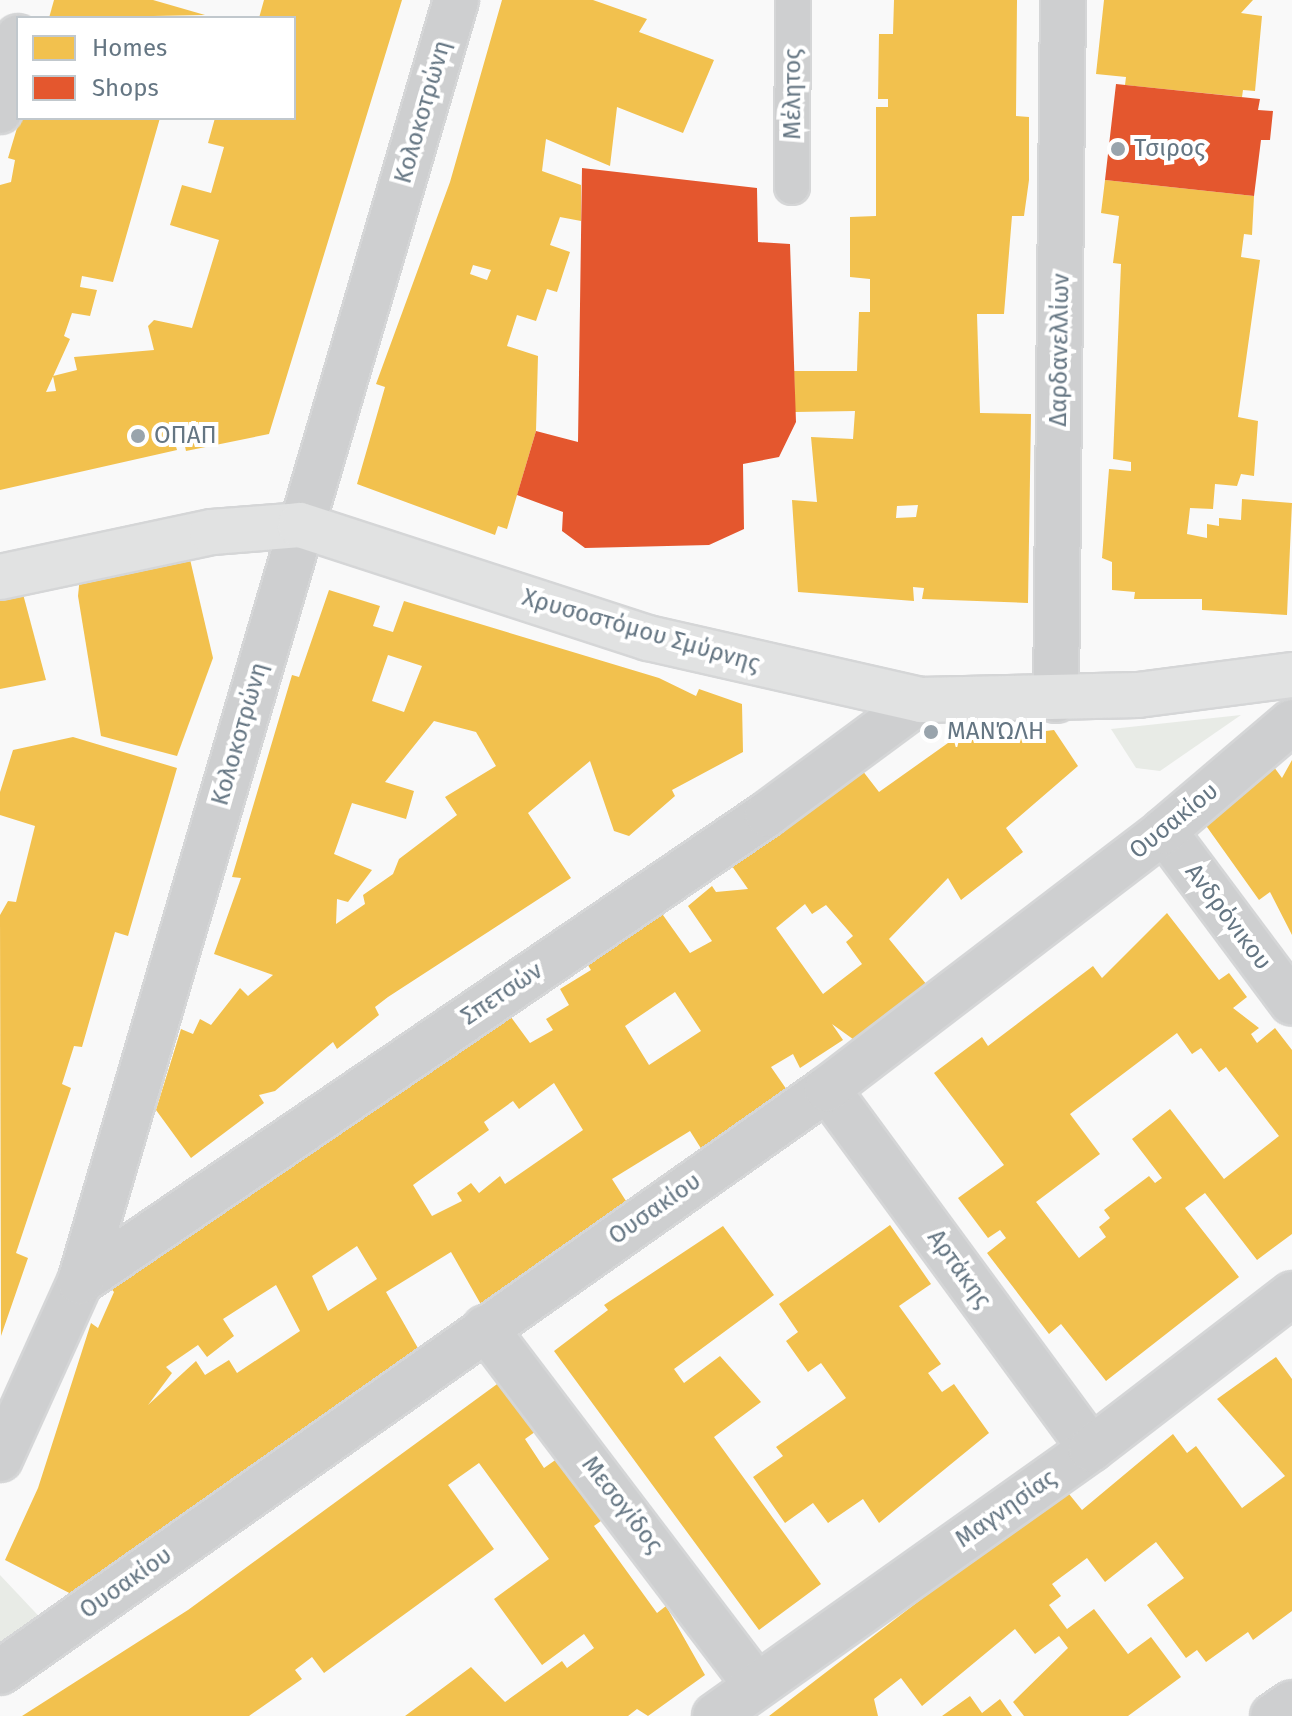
<!DOCTYPE html>
<meta charset="utf-8">
<style>
body{margin:0}
#map{position:relative;width:1292px;height:1716px;overflow:hidden;background:#f9f9f9;font-family:"Fira Sans",sans-serif}
div>[style]{position:absolute}
.green>*{inset:0;background:#e8ebe6}
.homes>*{inset:0;background:#f2c14e}
.shops>*{inset:0;background:#e4572e}
.roads{filter:drop-shadow(2px 0 #d5d6d7) drop-shadow(-2px 0 #d5d6d7) drop-shadow(0 2px #d5d6d7) drop-shadow(0 -2px #d5d6d7)}
.lane>*{height:34px;margin:-17px;padding:0 17px;transform-origin:17px;border-radius:17px;background:#cecfd0}
.street>*{height:44px;margin:-22px;padding:0 22px;transform-origin:22px;border-radius:22px;background:#cecfd0}
.secondary>*{height:44px;margin:-22px;padding:0 22px;transform-origin:22px;border-radius:22px;background:#e1e2e2}
.dots>*{width:22px;height:22px;translate:-50% -50%;box-sizing:border-box;border:4px solid #fff;border-radius:50%}
span{translate:-50% -50%;white-space:nowrap;text-align:center;line-height:1.15;-webkit-text-stroke:8px #fff;paint-order:stroke}
.street-label{font-size:24px;color:#657683}
.poi-label{font-size:24px;color:#657683}
.left{translate:0 -50%;text-align:left}
.legend{position:absolute;left:16px;top:16px;width:280px;height:104px;box-sizing:border-box;background:#fff;border:2px solid #c1c8cd;margin:0;padding:10px 14px;list-style:none;font-size:24px;color:#657683}
.legend li{display:flex;align-items:center;gap:16px;height:40px}
.legend b{width:40px;border:2px solid #c1c8cd}
</style>
<div id="map">
<div class="green">
<i style="clip-path:polygon(1241px 715px,1160px 771px,1136px 768px,1111px 729px)"></i>
<i style="clip-path:polygon(0 1575px,49px 1627px,0 1661px)"></i>
</div>
<div class="homes">
<i style="clip-path:polygon(54px 0,153px 0,205px 15px,49px 18px)"></i>
<i style="clip-path:polygon(264px 0,402px 0,269px 434px,186px 451px,184px 442px,175px 443px,177px 450px,0 490px,0 185px,11px 182px,15px 160px,8px 158px,20px 118px,160px 118px,113px 282px,82px 276px,80px 287px,97px 290px,90px 316px,72px 313px,64px 336px,70px 339px,46px 392px,56px 391px,53px 376px,77px 370px,74px 357px,154px 350px,148px 326px,154px 320px,192px 328px,219px 240px,170px 225px,182px 185px,211px 193px,224px 147px,208px 143px,215px 118px,294px 118px,294px 18px,259px 18px)"></i>
<i style="clip-path:polygon(evenodd,502px 0,593px 0,647px 19px,639px 32px,714px 60px,683px 133px,617px 107px,610px 166px,546px 139px,542px 171px,581px 185px,581px 221px,560px 217px,550px 245px,570px 252px,557px 292px,547px 289px,536px 321px,517px 315px,507px 346px,538px 356px,536px 431px,507px 529px,498px 526px,495px 535px,357px 484px,385px 387px,376px 384px,450px 182px,502px 0,473px 265px,491px 270px,487px 280px,470px 274px,473px 265px)"></i>
<i style="clip-path:polygon(evenodd,894px 0,1017px 0,1016px 116px,1029px 117px,1029px 180px,1024px 216px,1012px 216px,1004px 314px,977px 314px,980px 413px,1031px 414px,1028px 603px,922px 599px,924px 588px,913px 587px,914px 601px,798px 592px,792px 500px,817px 502px,811px 437px,853px 439px,855px 411px,795px 412px,794px 371px,857px 371px,859px 312px,870px 312px,870px 279px,850px 277px,850px 217px,876px 216px,876px 107px,888px 107px,888px 99px,878px 99px,879px 34px,893px 34px,894px 0,918px 505px,916px 517px,896px 518px,897px 506px,918px 505px)"></i>
<i style="clip-path:polygon(1104px 0,1253px 0,1241px 13px,1262px 16px,1255px 91px,1243px 90px,1242px 97px,1125px 85px,1126px 77px,1096px 74px)"></i>
<i style="clip-path:polygon(1105px 180px,1254px 196px,1252px 235px,1244px 234px,1241px 257px,1260px 260px,1238px 417px,1258px 421px,1254px 476px,1241px 474px,1237px 486px,1215px 484px,1213px 509px,1190px 508px,1187px 534px,1207px 538px,1207px 524px,1219px 526px,1219px 518px,1241px 520px,1242px 499px,1292px 503px,1287px 615px,1202px 610px,1202px 599px,1134px 599px,1135px 592px,1112px 590px,1112px 562px,1102px 558px,1109px 469px,1131px 471px,1131px 462px,1113px 459px,1121px 264px,1113px 263px,1119px 216px,1101px 213px)"></i>
<i style="clip-path:polygon(189px 555px,213px 658px,177px 756px,101px 736px,78px 596px,80px 576px)"></i>
<i style="clip-path:polygon(evenodd,329px 590px,380px 606px,373px 626px,393px 632px,404px 601px,659px 678px,696px 696px,699px 689px,742px 704px,743px 752px,672px 790px,675px 796px,629px 836px,614px 831px,590px 761px,528px 813px,571px 878px,388px 997px,375px 1007px,379px 1015px,337px 1049px,333px 1042px,275px 1091px,259px 1095px,264px 1103px,191px 1158px,156px 1110px,181px 1029px,193px 1034px,200px 1019px,211px 1025px,240px 988px,248px 996px,273px 975px,214px 954px,241px 878px,232px 877px,292px 675px,299px 677px,329px 590px,388px 655px,422px 666px,404px 712px,372px 701px,388px 655px,329px 590px,434px 721px,476px 732px,496px 766px,445px 797px,457px 815px,399px 859px,393px 874px,363px 895px,365px 904px,336px 924px,337px 899px,348px 902px,372px 870px,334px 854px,352px 803px,406px 819px,414px 791px,385px 782px,434px 721px)"></i>
<i style="clip-path:polygon(23px 594px,46px 680px,0 689px,0 597px)"></i>
<i style="clip-path:polygon(evenodd,1054px 730px,1078px 766px,1006px 828px,1023px 852px,961px 900px,948px 878px,889px 939px,927px 985px,857px 1042px,832px 1024px,843px 1040px,800px 1068px,793px 1054px,771px 1067px,787px 1090px,702px 1150px,690px 1131px,612px 1179px,633px 1212px,483px 1308px,451px 1252px,386px 1292px,423px 1357px,83px 1600px,5px 1560px,38px 1488px,91px 1323px,98px 1328px,114px 1292px,108px 1285px,497px 998px,530px 1043px,553px 1030px,546px 1019px,569px 1005px,560px 989px,591px 970px,579px 951px,653px 901px,690px 953px,712px 941px,688px 906px,712px 886px,716px 892px,748px 889px,727px 859px,862px 770px,879px 792px,948px 743px,1054px 730px,805px 904px,812px 914px,826px 905px,853px 936px,846px 942px,862px 964px,823px 994px,776px 928px,805px 904px,1054px 730px,675px 992px,701px 1031px,649px 1065px,625px 1026px,675px 992px,1054px 730px,554px 1083px,583px 1130px,505px 1184px,500px 1176px,479px 1193px,471px 1183px,457px 1193px,462px 1201px,432px 1216px,413px 1185px,489px 1130px,484px 1122px,513px 1101px,519px 1109px,554px 1083px,1054px 730px,357px 1246px,377px 1279px,328px 1311px,312px 1276px,357px 1246px,1054px 730px,276px 1285px,300px 1331px,237px 1373px,229px 1360px,205px 1375px,196px 1361px,148px 1405px,172px 1373px,166px 1367px,198px 1345px,207px 1357px,234px 1336px,223px 1319px,276px 1285px)"></i>
<i style="clip-path:polygon(73px 737px,177px 768px,128px 936px,115px 932px,82px 1047px,74px 1046px,62px 1084px,71px 1088px,16px 1253px,28px 1258px,1px 1336px,0 915px,8px 901px,16px 902px,35px 826px,0 815px,0 792px,13px 750px)"></i>
<i style="clip-path:polygon(1292px 760px,1292px 935px,1270px 892px,1259px 900px,1202px 820px,1274px 767px,1282px 778px)"></i>
<i style="clip-path:polygon(evenodd,1167px 913px,1219px 980px,1229px 973px,1247px 997px,1233px 1008px,1259px 1028px,1251px 1034px,1257px 1043px,1275px 1028px,1292px 1050px,1292px 1234px,1257px 1260px,1205px 1193px,1185px 1208px,1239px 1277px,1106px 1381px,1061px 1324px,1049px 1334px,987px 1253px,1006px 1238px,1000px 1230px,988px 1238px,958px 1198px,1004px 1165px,934px 1073px,982px 1037px,988px 1046px,1093px 966px,1102px 978px,1167px 913px,1177px 1033px,1192px 1054px,1201px 1048px,1219px 1072px,1226px 1067px,1279px 1136px,1224px 1179px,1170px 1109px,1132px 1139px,1162px 1178px,1155px 1183px,1149px 1176px,1104px 1210px,1110px 1218px,1099px 1227px,1106px 1237px,1079px 1258px,1036px 1202px,1100px 1154px,1070px 1114px,1177px 1033px)"></i>
<i style="clip-path:polygon(890px 1225px,931px 1284px,899px 1306px,941px 1364px,928px 1373px,942px 1392px,954px 1384px,989px 1433px,879px 1523px,863px 1499px,828px 1523px,813px 1503px,785px 1523px,753px 1477px,783px 1456px,776px 1447px,846px 1398px,821px 1363px,808px 1372px,786px 1341px,798px 1332px,779px 1304px)"></i>
<i style="clip-path:polygon(723px 1226px,774px 1295px,674px 1369px,684px 1383px,720px 1356px,761px 1402px,714px 1437px,821px 1584px,759px 1630px,554px 1351px,608px 1310px,604px 1305px)"></i>
<i style="clip-path:polygon(1276px 1357px,1292px 1379px,1292px 1611px,1253px 1640px,1248px 1632px,1206px 1662px,1197px 1650px,1186px 1658px,1147px 1605px,1184px 1578px,1156px 1542px,1105px 1582px,1087px 1558px,1052px 1584px,1061px 1596px,1049px 1605px,1067px 1629px,1094px 1609px,1128px 1654px,1151px 1637px,1181px 1677px,1128px 1716px,1024px 1716px,1013px 1702px,1068px 1648px,1059px 1636px,1035px 1654px,1015px 1629px,922px 1706px,901px 1678px,874px 1699px,878px 1716px,769px 1716px,1057px 1495px,1069px 1494px,1082px 1510px,1173px 1434px,1187px 1453px,1196px 1446px,1242px 1508px,1285px 1476px,1217px 1399px)"></i>
<i style="clip-path:polygon(504px 1379px,539px 1429px,525px 1439px,544px 1468px,561px 1456px,605px 1518px,594px 1526px,657px 1613px,666px 1606px,705px 1675px,648px 1716px,637px 1709px,628px 1716px,405px 1716px,471px 1667px,505px 1702px,562px 1661px,567px 1668px,594px 1648px,584px 1634px,542px 1665px,494px 1599px,549px 1559px,479px 1463px,448px 1485px,494px 1549px,324px 1673px,312px 1657px,295px 1670px,302px 1679px,249px 1716px,22px 1716px,188px 1610px)"></i>
<i style="clip-path:polygon(970px 1696px,982px 1713px,1000px 1699px,1012px 1716px,942px 1716px)"></i>
</div>
<div class="shops">
<i style="clip-path:polygon(1116px 84px,1260px 99px,1258px 110px,1273px 111px,1270px 140px,1261px 140px,1254px 196px,1105px 180px)"></i>
<i style="clip-path:polygon(582px 168px,757px 188px,758px 242px,790px 244px,796px 422px,779px 457px,743px 464px,744px 529px,709px 545px,585px 548px,562px 531px,563px 512px,517px 495px,536px 431px,578px 442px)"></i>
</div>
<div class="roads">
<div class="lane">
<i style="left:792px;top:187px;width:187px;rotate:-89.7deg"></i>
</div>
<div class="street">
<i style="left:0;top:111px;width:76px;rotate:-76.3deg"></i>
<i style="left:1056px;top:700px;width:700px;rotate:-89.43deg"></i>
<i style="left:1164px;top:831px;width:214px;rotate:53.3deg"></i>
<i style="left:827px;top:1089px;width:446px;rotate:53.7deg"></i>
<i style="left:80px;top:1282px;width:831px;rotate:-34.26deg"></i>
<i style="left:767px;top:814px;width:192px;rotate:-36.5deg"></i>
<i style="left:485px;top:1328px;width:447px;rotate:52.8deg"></i>
<i style="left:0;top:1459px;width:194px;rotate:-65.7deg"></i>
<i style="left:80px;top:1282px;width:1336px;rotate:-73.65deg"></i>
<i style="left:0;top:1672px;width:1012px;rotate:-35.18deg"></i>
<i style="left:827px;top:1089px;width:424px;rotate:-37.4deg"></i>
<i style="left:1164px;top:831px;width:168px;rotate:-40.4deg"></i>
<i style="left:715px;top:1716px;width:461px;rotate:-35.4deg"></i>
<i style="left:1091px;top:1449px;width:254px;rotate:-37.6deg"></i>
<i style="left:1273px;top:1716px;width:23px;rotate:-34deg"></i>
</div>
<div class="secondary">
<i style="left:0;top:577px;width:217px;rotate:-12deg"></i>
<i style="left:212px;top:532px;width:88px;rotate:-4.5deg"></i>
<i style="left:300px;top:525px;width:366px;rotate:18deg"></i>
<i style="left:648px;top:638px;width:280px;rotate:12.8deg"></i>
<i style="left:921px;top:700px;width:217px;rotate:-1.3deg"></i>
<i style="left:1138px;top:695px;width:155px;rotate:-7.4deg"></i>
</div>
</div>
<div class="dots">
<i style="left:1118px;top:149px;background:#99a4ac"></i>
<i style="left:138px;top:436px;background:#99a4ac"></i>
<i style="left:931px;top:732px;background:#99a4ac"></i>
</div>
<div class="street-label">
<span style="left:793px;top:94px;rotate:-90deg">Μέλητος</span>
<span style="left:423px;top:112px;rotate:-74deg">Κολοκοτρώνη</span>
<span style="left:1060px;top:350px;rotate:-89deg">Δαρδανελλίων</span>
<span style="left:641px;top:631px;rotate:16deg">Χρυσοστόμου Σμύρνης</span>
<span style="left:240px;top:734px;rotate:-74deg">Κολοκοτρώνη</span>
<span style="left:1174px;top:821px;rotate:-39deg">Ουσακίου</span>
<span style="left:1228px;top:917px;rotate:53deg">Ανδρόνικου</span>
<span style="left:502px;top:994px;rotate:-34deg">Σπετσών</span>
<span style="left:655px;top:1209px;rotate:-35deg">Ουσακίου</span>
<span style="left:959px;top:1269px;rotate:54deg">Αρτάκης</span>
<span style="left:622px;top:1505px;rotate:52deg">Μεσογίδος</span>
<span style="left:1006px;top:1509px;rotate:-35deg">Μαγνησίας</span>
<span style="left:126px;top:1583px;rotate:-35deg">Ουσακίου</span>
</div>
<div class="poi-label">
<span class="left" style="left:1134px;top:149px">Τσιρος</span>
<span class="left" style="left:154px;top:436px">ΟΠΑΠ</span>
<span class="left" style="left:947px;top:732px">ΜΑΝΏΛΗ</span>
</div>
<ul class="legend">
<li><b style="height:22px;background:#f2c14e"></b>Homes</li>
<li><b style="height:22px;background:#e4572e"></b>Shops</li>
</ul>
</div>
